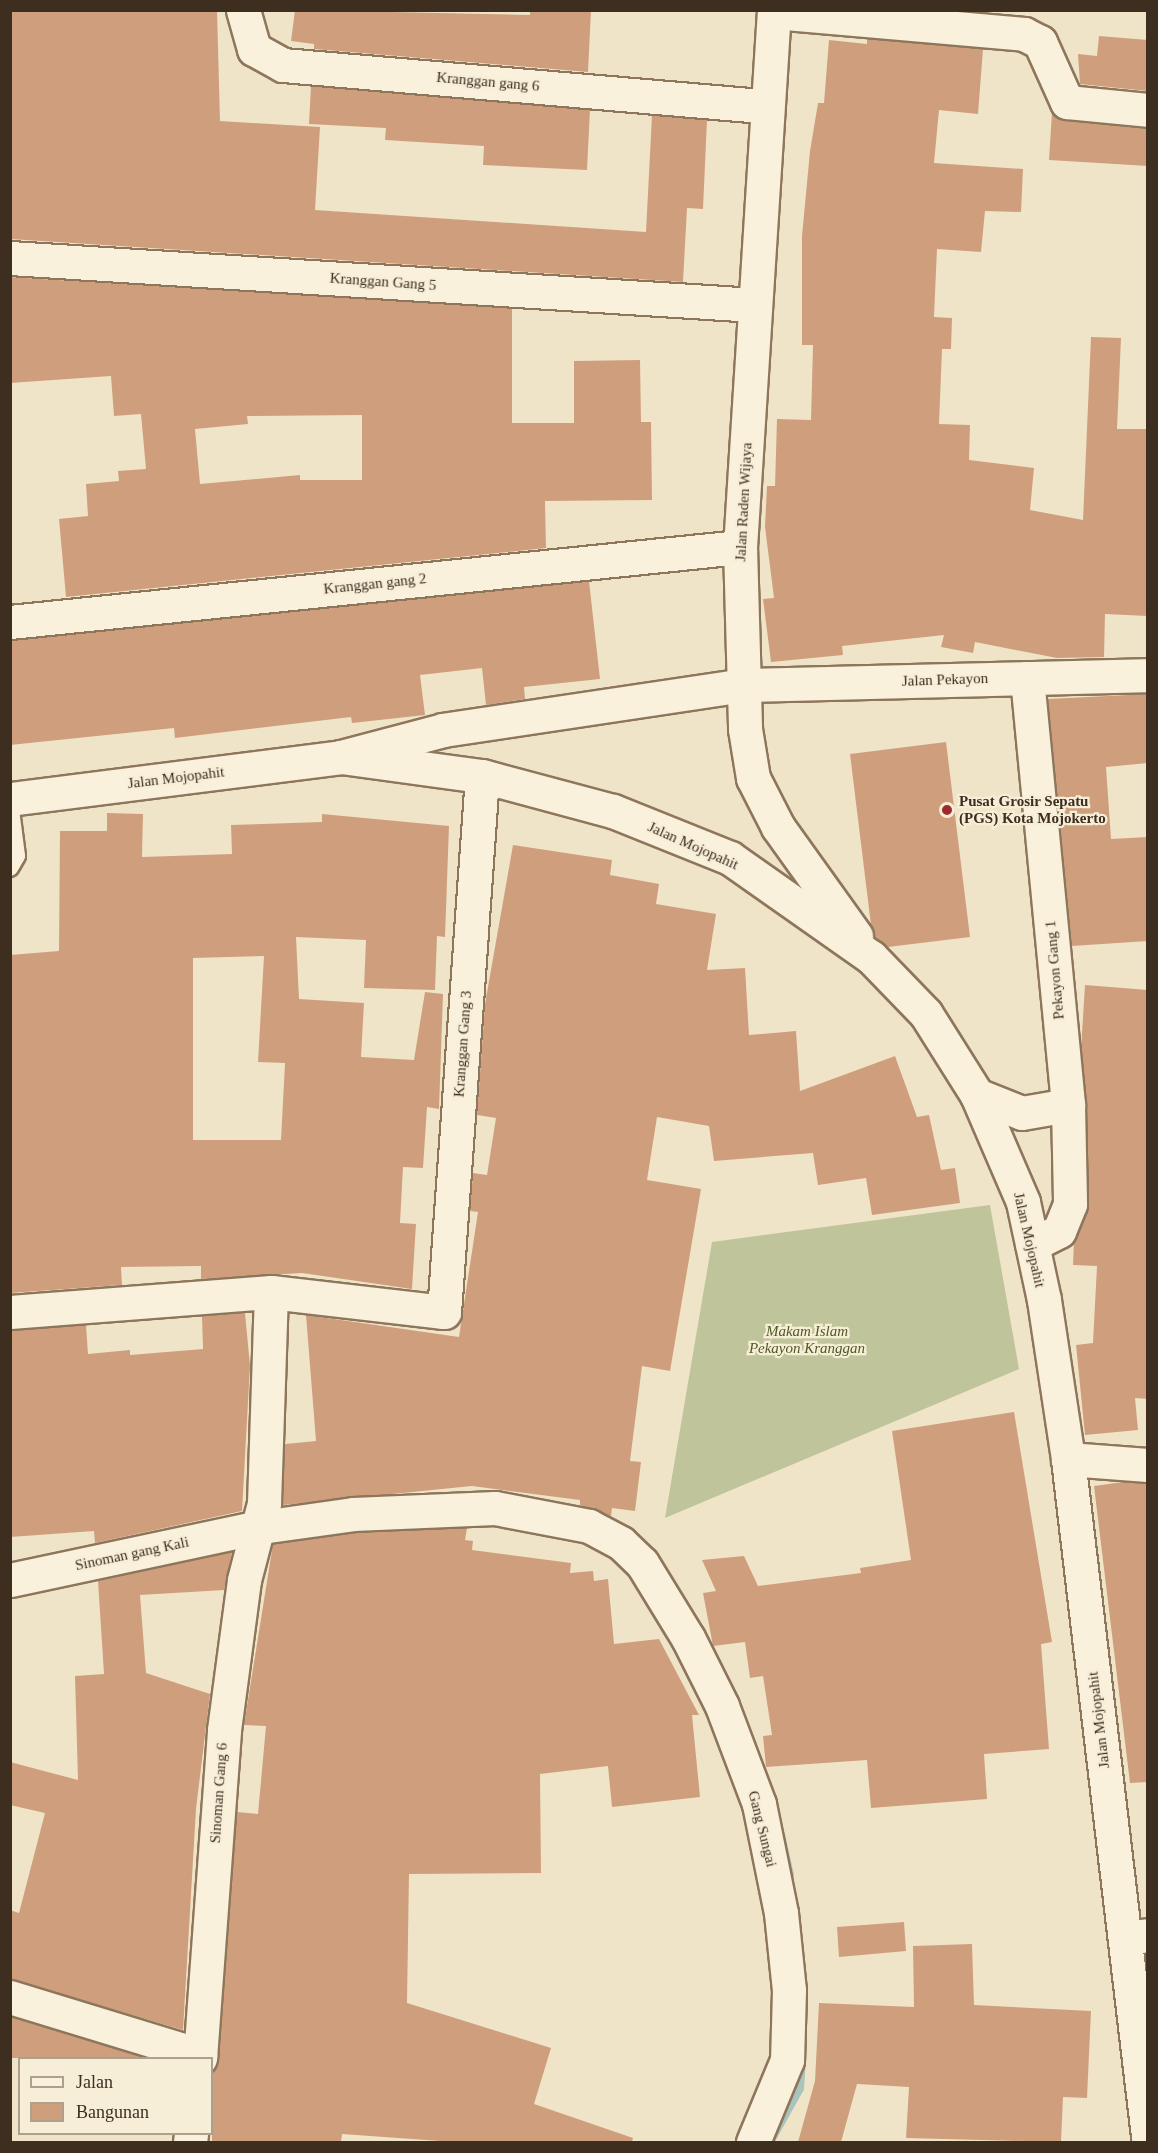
<!DOCTYPE html>
<style>
body{margin:0}
#map{position:relative;width:1158px;height:2153px;overflow:hidden;background:#f0e4c8;font-family:Georgia,serif}
div>[style]{position:absolute}
.cemetery>*{inset:0;background:#bfc49a}
.stream>*{height:10px;margin:-5px;padding:0 5px;transform-origin:5px;border-radius:5px;background:#a9c4bc}
.building>*{inset:0;background:#cf9f7d}
.roads{filter:drop-shadow(2px 0 #8d765c) drop-shadow(-2px 0 #8d765c) drop-shadow(0 2px #8d765c) drop-shadow(0 -2px #8d765c)}
.lane>*{height:16px;margin:-8px;padding:0 8px;transform-origin:8px;border-radius:8px;background:#faf1dc}
.street>*{height:33px;margin:-16.5px;padding:0 16.5px;transform-origin:16.5px;border-radius:16.5px;background:#faf1dc}
.secondary>*{height:33px;margin:-16.5px;padding:0 16.5px;transform-origin:16.5px;border-radius:16.5px;background:#faf1dc}
.dots>*{width:16px;height:16px;translate:-50% -50%;box-sizing:border-box;border:3px solid #f7eed8;border-radius:50%}
span{translate:-50% -50%;white-space:nowrap;text-align:center;line-height:1.15;-webkit-text-stroke:4.5px #f7eed8;paint-order:stroke}
.street-label{font-size:15px;color:#3d2e20}
.poi-label{font-size:15px;color:#3d2e20;font-weight:700}
.left{translate:0 -50%;text-align:left}
.park-label{font-size:15px;color:#4d5a26;font-style:italic}
.frame{position:absolute;inset:0;border:12px solid #3d2e20;pointer-events:none}
.legend{position:absolute;left:18px;top:2057px;width:195px;height:78px;box-sizing:border-box;background:#f7eed8;border:2px solid #ada18e;margin:0;padding:8px 10px;list-style:none;font-size:18px;color:#3d2e20}
.legend li{display:flex;align-items:center;gap:12px;height:30px}
.legend b{width:30px;border:2px solid #ada18e}
</style>
<div id="map">
<div class="cemetery">
<i style="clip-path:polygon(990px 1205px,1019px 1369px,665px 1518px,712px 1242px)"></i>
</div>
<div class="stream">
<i style="left:780px;top:1835px;width:41px;rotate:77.3deg"></i>
<i style="left:769px;top:2142px;width:62px;rotate:-60.9deg"></i>
<i style="left:799px;top:2088px;width:30px;rotate:-86deg"></i>
</div>
<div class="building">
<i style="clip-path:polygon(10px 10px,217px 10px,220px 121px,320px 127px,315px 210px,646px 232px,652px 115px,707px 120px,703px 209px,687px 208px,683px 282px,10px 239px)"></i>
<i style="clip-path:polygon(295px 10px,530px 15px,530px 10px,591px 10px,588px 72px,314px 49px,314px 44px,291px 41px)"></i>
<i style="clip-path:polygon(1099px 36px,1148px 40px,1148px 91px,1080px 84px,1078px 54px,1097px 56px)"></i>
<i style="clip-path:polygon(867px 39px,983px 49px,978px 114px,939px 110px,934px 163px,1023px 169px,1021px 212px,985px 211px,981px 252px,937px 249px,934px 317px,952px 318px,951px 349px,942px 349px,939px 424px,970px 425px,969px 460px,1034px 468px,1030px 510px,1083px 520px,1091px 337px,1121px 338px,1117px 429px,1148px 429px,1148px 616px,1105px 614px,1104px 657px,1057px 658px,975px 642px,973px 653px,941px 647px,944px 635px,842px 646px,843px 655px,771px 662px,763px 599px,774px 598px,765px 527px,767px 486px,775px 486px,777px 419px,811px 420px,813px 345px,802px 345px,802px 236px,810px 151px,818px 103px,824px 103px,829px 40px,867px 44px)"></i>
<i style="clip-path:polygon(311px 86px,590px 110px,587px 170px,483px 165px,484px 146px,385px 140px,386px 128px,309px 124px)"></i>
<i style="clip-path:polygon(1052px 112px,1065px 121px,1148px 129px,1148px 166px,1049px 160px)"></i>
<i style="clip-path:polygon(evenodd,10px 277px,512px 308px,512px 423px,574px 423px,574px 361px,640px 360px,641px 422px,651px 422px,652px 500px,545px 501px,546px 548px,66px 597px,59px 519px,88px 516px,86px 484px,119px 481px,118px 471px,146px 469px,141px 414px,114px 416px,111px 376px,10px 383px,10px 277px,362px 415px,362px 480px,300px 480px,300px 475px,200px 484px,195px 429px,248px 424px,247px 416px,362px 415px)"></i>
<i style="clip-path:polygon(589px 581px,600px 679px,524px 687px,525px 699px,486px 705px,482px 668px,420px 675px,425px 715px,352px 723px,351px 717px,175px 738px,174px 728px,10px 745px,10px 640px)"></i>
<i style="clip-path:polygon(1148px 694px,1148px 763px,1106px 767px,1111px 839px,1148px 837px,1148px 941px,1072px 946px,1048px 699px)"></i>
<i style="clip-path:polygon(946px 742px,970px 937px,888px 947px,874px 936px,871px 925px,850px 754px)"></i>
<i style="clip-path:polygon(evenodd,107px 813px,143px 814px,142px 857px,232px 854px,231px 825px,322px 822px,322px 814px,449px 826px,445px 937px,437px 936px,435px 990px,364px 988px,366px 940px,296px 937px,299px 999px,364px 1003px,361px 1057px,414px 1060px,425px 992px,443px 994px,439px 1109px,427px 1107px,423px 1168px,403px 1167px,400px 1223px,416px 1224px,412px 1289px,302px 1273px,201px 1279px,201px 1266px,121px 1267px,122px 1285px,10px 1293px,10px 955px,59px 951px,60px 831px,107px 831px,107px 813px,264px 956px,258px 1062px,285px 1063px,281px 1140px,193px 1140px,193px 958px,264px 956px)"></i>
<i style="clip-path:polygon(513px 845px,612px 860px,610px 875px,659px 884px,656px 904px,716px 914px,707px 970px,745px 968px,749px 1035px,796px 1031px,800px 1091px,895px 1056px,917px 1117px,929px 1115px,941px 1170px,955px 1168px,960px 1203px,872px 1215px,866px 1178px,818px 1185px,813px 1153px,714px 1161px,709px 1126px,657px 1117px,647px 1180px,701px 1189px,670px 1371px,642px 1366px,630px 1461px,641px 1462px,635px 1511px,612px 1508px,611px 1516px,580px 1505px,580px 1500px,472px 1486px,283px 1505px,285px 1444px,316px 1441px,306px 1315px,459px 1337px,478px 1212px,470px 1211px,473px 1173px,487px 1175px,496px 1118px,477px 1115px,485px 1004px)"></i>
<i style="clip-path:polygon(1085px 985px,1148px 990px,1148px 1399px,1135px 1398px,1138px 1430px,1085px 1435px,1076px 1345px,1093px 1343px,1097px 1266px,1073px 1265px,1074px 1241px,1089px 1204px,1081px 1049px)"></i>
<i style="clip-path:polygon(245px 1313px,250px 1366px,242px 1511px,95px 1543px,94px 1531px,10px 1537px,10px 1331px,86px 1325px,88px 1354px,130px 1350px,130px 1355px,203px 1349px,202px 1316px)"></i>
<i style="clip-path:polygon(1014px 1412px,1052px 1642px,1041px 1644px,1049px 1749px,984px 1754px,987px 1799px,871px 1808px,867px 1760px,766px 1767px,763px 1736px,772px 1735px,763px 1676px,750px 1678px,745px 1642px,713px 1646px,703px 1593px,716px 1591px,702px 1560px,744px 1556px,758px 1586px,861px 1573px,860px 1568px,911px 1560px,892px 1431px)"></i>
<i style="clip-path:polygon(1123px 1482px,1148px 1484px,1148px 1782px,1130px 1783px,1094px 1486px)"></i>
<i style="clip-path:polygon(467px 1528px,465px 1540px,473px 1541px,472px 1550px,571px 1563px,570px 1573px,593px 1571px,594px 1581px,608px 1579px,614px 1644px,659px 1639px,699px 1715px,692px 1715px,700px 1797px,612px 1807px,608px 1766px,540px 1774px,541px 1873px,409px 1874px,407px 2003px,551px 2048px,534px 2104px,633px 2138px,632px 2142px,454px 2142px,342px 2134px,341px 2142px,212px 2142px,212px 2072px,219px 2059px,237px 1812px,258px 1814px,266px 1726px,244px 1725px,273px 1544px,355px 1533px)"></i>
<i style="clip-path:polygon(232px 1552px,224px 1590px,140px 1595px,146px 1673px,210px 1694px,196px 1809px,183px 2030px,10px 1979px,10px 1910px,19px 1913px,45px 1813px,10px 1805px,10px 1762px,78px 1780px,75px 1676px,104px 1674px,98px 1581px)"></i>
<i style="clip-path:polygon(904px 1922px,906px 1951px,839px 1957px,837px 1927px)"></i>
<i style="clip-path:polygon(972px 1944px,974px 2005px,1091px 2011px,1087px 2098px,1063px 2097px,1061px 2142px,906px 2138px,909px 2087px,857px 2084px,841px 2142px,798px 2142px,815px 2081px,819px 2003px,914px 2007px,913px 1946px)"></i>
<i style="clip-path:polygon(10px 2017px,147px 2058px,10px 2058px)"></i>
</div>
<div class="roads">
<div class="lane">
<i style="left:10px;top:802px;width:54px;rotate:82.6deg"></i>
<i style="left:17px;top:856px;width:14px;rotate:120deg"></i>
</div>
<div class="street">
<i style="left:243px;top:10px;width:41px;rotate:74.2deg"></i>
<i style="left:254px;top:49px;width:33px;rotate:29deg"></i>
<i style="left:283px;top:65px;width:485px;rotate:4.9deg"></i>
<i style="left:774px;top:12px;width:251px;rotate:5deg"></i>
<i style="left:1024px;top:34px;width:18px;rotate:27deg"></i>
<i style="left:1040px;top:42px;width:66px;rotate:65.8deg"></i>
<i style="left:1067px;top:102px;width:81px;rotate:5.6deg"></i>
<i style="left:10px;top:258px;width:746px;rotate:3.61deg"></i>
<i style="left:10px;top:622px;width:734px;rotate:-5.87deg"></i>
<i style="left:1027px;top:678px;width:429px;rotate:84.5deg"></i>
<i style="left:1068px;top:1105px;width:99px;rotate:88.8deg"></i>
<i style="left:1070px;top:1204px;width:29px;rotate:112deg"></i>
<i style="left:1059px;top:1231px;width:30px;rotate:153deg"></i>
<i style="left:743px;top:685px;width:405px;rotate:-1.4deg"></i>
<i style="left:977px;top:1095px;width:48px;rotate:21.8deg"></i>
<i style="left:1022px;top:1113px;width:47px;rotate:-9.9deg"></i>
<i style="left:10px;top:1312px;width:262px;rotate:-4.4deg"></i>
<i style="left:271px;top:1292px;width:174px;rotate:6.6deg"></i>
<i style="left:444px;top:1312px;width:537px;rotate:-85.94deg"></i>
<i style="left:1068px;top:1459px;width:80px;rotate:4.3deg"></i>
<i style="left:10px;top:1580px;width:249px;rotate:-12deg"></i>
<i style="left:254px;top:1528px;width:100px;rotate:-8deg"></i>
<i style="left:353px;top:1514px;width:142px;rotate:-2.4deg"></i>
<i style="left:495px;top:1508px;width:96px;rotate:10.8deg"></i>
<i style="left:589px;top:1526px;width:36px;rotate:28deg"></i>
<i style="left:621px;top:1543px;width:29px;rotate:44deg"></i>
<i style="left:642px;top:1563px;width:88px;rotate:58.5deg"></i>
<i style="left:688px;top:1638px;width:76px;rotate:63.4deg"></i>
<i style="left:722px;top:1706px;width:105px;rotate:69.3deg"></i>
<i style="left:759px;top:1804px;width:111px;rotate:78.6deg"></i>
<i style="left:781px;top:1913px;width:77px;rotate:84.1deg"></i>
<i style="left:789px;top:1990px;width:70px;rotate:91.6deg"></i>
<i style="left:787px;top:2060px;width:89px;rotate:112.5deg"></i>
<i style="left:1125px;top:1938px;width:23px;rotate:-7deg"></i>
<i style="left:10px;top:1997px;width:199px;rotate:17deg"></i>
<i style="left:200px;top:2058px;width:329px;rotate:-85.8deg"></i>
<i style="left:224px;top:1730px;width:151px;rotate:-82.4deg"></i>
<i style="left:244px;top:1580px;width:80px;rotate:-75.4deg"></i>
<i style="left:264px;top:1503px;width:211px;rotate:-88.1deg"></i>
<i style="left:190px;top:2142px;width:8px;rotate:-83deg"></i>
</div>
<div class="secondary">
<i style="left:774px;top:10px;width:538px;rotate:93.62deg"></i>
<i style="left:740px;top:547px;width:182px;rotate:88.4deg"></i>
<i style="left:745px;top:729px;width:50px;rotate:80.7deg"></i>
<i style="left:753px;top:778px;width:55px;rotate:63deg"></i>
<i style="left:778px;top:827px;width:134px;rotate:54.4deg"></i>
<i style="left:341px;top:757px;width:142px;rotate:7.7deg"></i>
<i style="left:482px;top:776px;width:136px;rotate:15deg"></i>
<i style="left:613px;top:811px;width:126px;rotate:21.9deg"></i>
<i style="left:730px;top:858px;width:172px;rotate:35.1deg"></i>
<i style="left:871px;top:957px;width:79px;rotate:46deg"></i>
<i style="left:926px;top:1014px;width:96px;rotate:57.8deg"></i>
<i style="left:977px;top:1095px;width:116px;rotate:66.7deg"></i>
<i style="left:1023px;top:1202px;width:100px;rotate:77.9deg"></i>
<i style="left:1044px;top:1300px;width:161px;rotate:81.4deg"></i>
<i style="left:1068px;top:1459px;width:682px;rotate:83.26deg"></i>
<i style="left:10px;top:799px;width:334px;rotate:-7.2deg"></i>
<i style="left:341px;top:757px;width:106px;rotate:-14.8deg"></i>
<i style="left:443px;top:730px;width:303px;rotate:-8.5deg"></i>
</div>
</div>
<div class="dots">
<i style="left:947px;top:810px;background:#9e2a2b"></i>
</div>
<div class="street-label">
<span style="left:488px;top:82px;rotate:5deg">Kranggan gang 6</span>
<span style="left:383px;top:282px;rotate:4deg">Kranggan Gang 5</span>
<span style="left:744px;top:502px;rotate:-87deg">Jalan Raden Wijaya</span>
<span style="left:375px;top:584px;rotate:-6deg">Kranggan gang 2</span>
<span style="left:945px;top:680px;rotate:-2deg">Jalan Pekayon</span>
<span style="left:176px;top:778px;rotate:-7deg">Jalan Mojopahit</span>
<span style="left:693px;top:846px;rotate:24deg">Jalan Mojopahit</span>
<span style="left:1055px;top:970px;rotate:-95deg">Pekayon Gang 1</span>
<span style="left:463px;top:1044px;rotate:-86deg">Kranggan Gang 3</span>
<span style="left:1029px;top:1240px;rotate:77deg">Jalan Mojopahit</span>
<span style="left:132px;top:1554px;rotate:-12deg">Sinoman gang Kali</span>
<span style="left:1099px;top:1720px;rotate:-97deg">Jalan Mojopahit</span>
<span style="left:219px;top:1793px;rotate:-86deg">Sinoman Gang 6</span>
<span style="left:762px;top:1829px;rotate:76deg">Gang Sungai</span>
</div>
<div class="poi-label">
<span class="left" style="left:959px;top:810px">Pusat Grosir Sepatu<br>(PGS) Kota Mojokerto</span>
</div>
<div class="park-label">
<span style="left:807px;top:1340px">Makam Islam<br>Pekayon Kranggan</span>
</div>
<div class="frame"></div>
<ul class="legend">
<li><b style="height:8px;background:#faf1dc"></b>Jalan</li>
<li><b style="height:16px;background:#cf9f7d"></b>Bangunan</li>
</ul>
</div>
